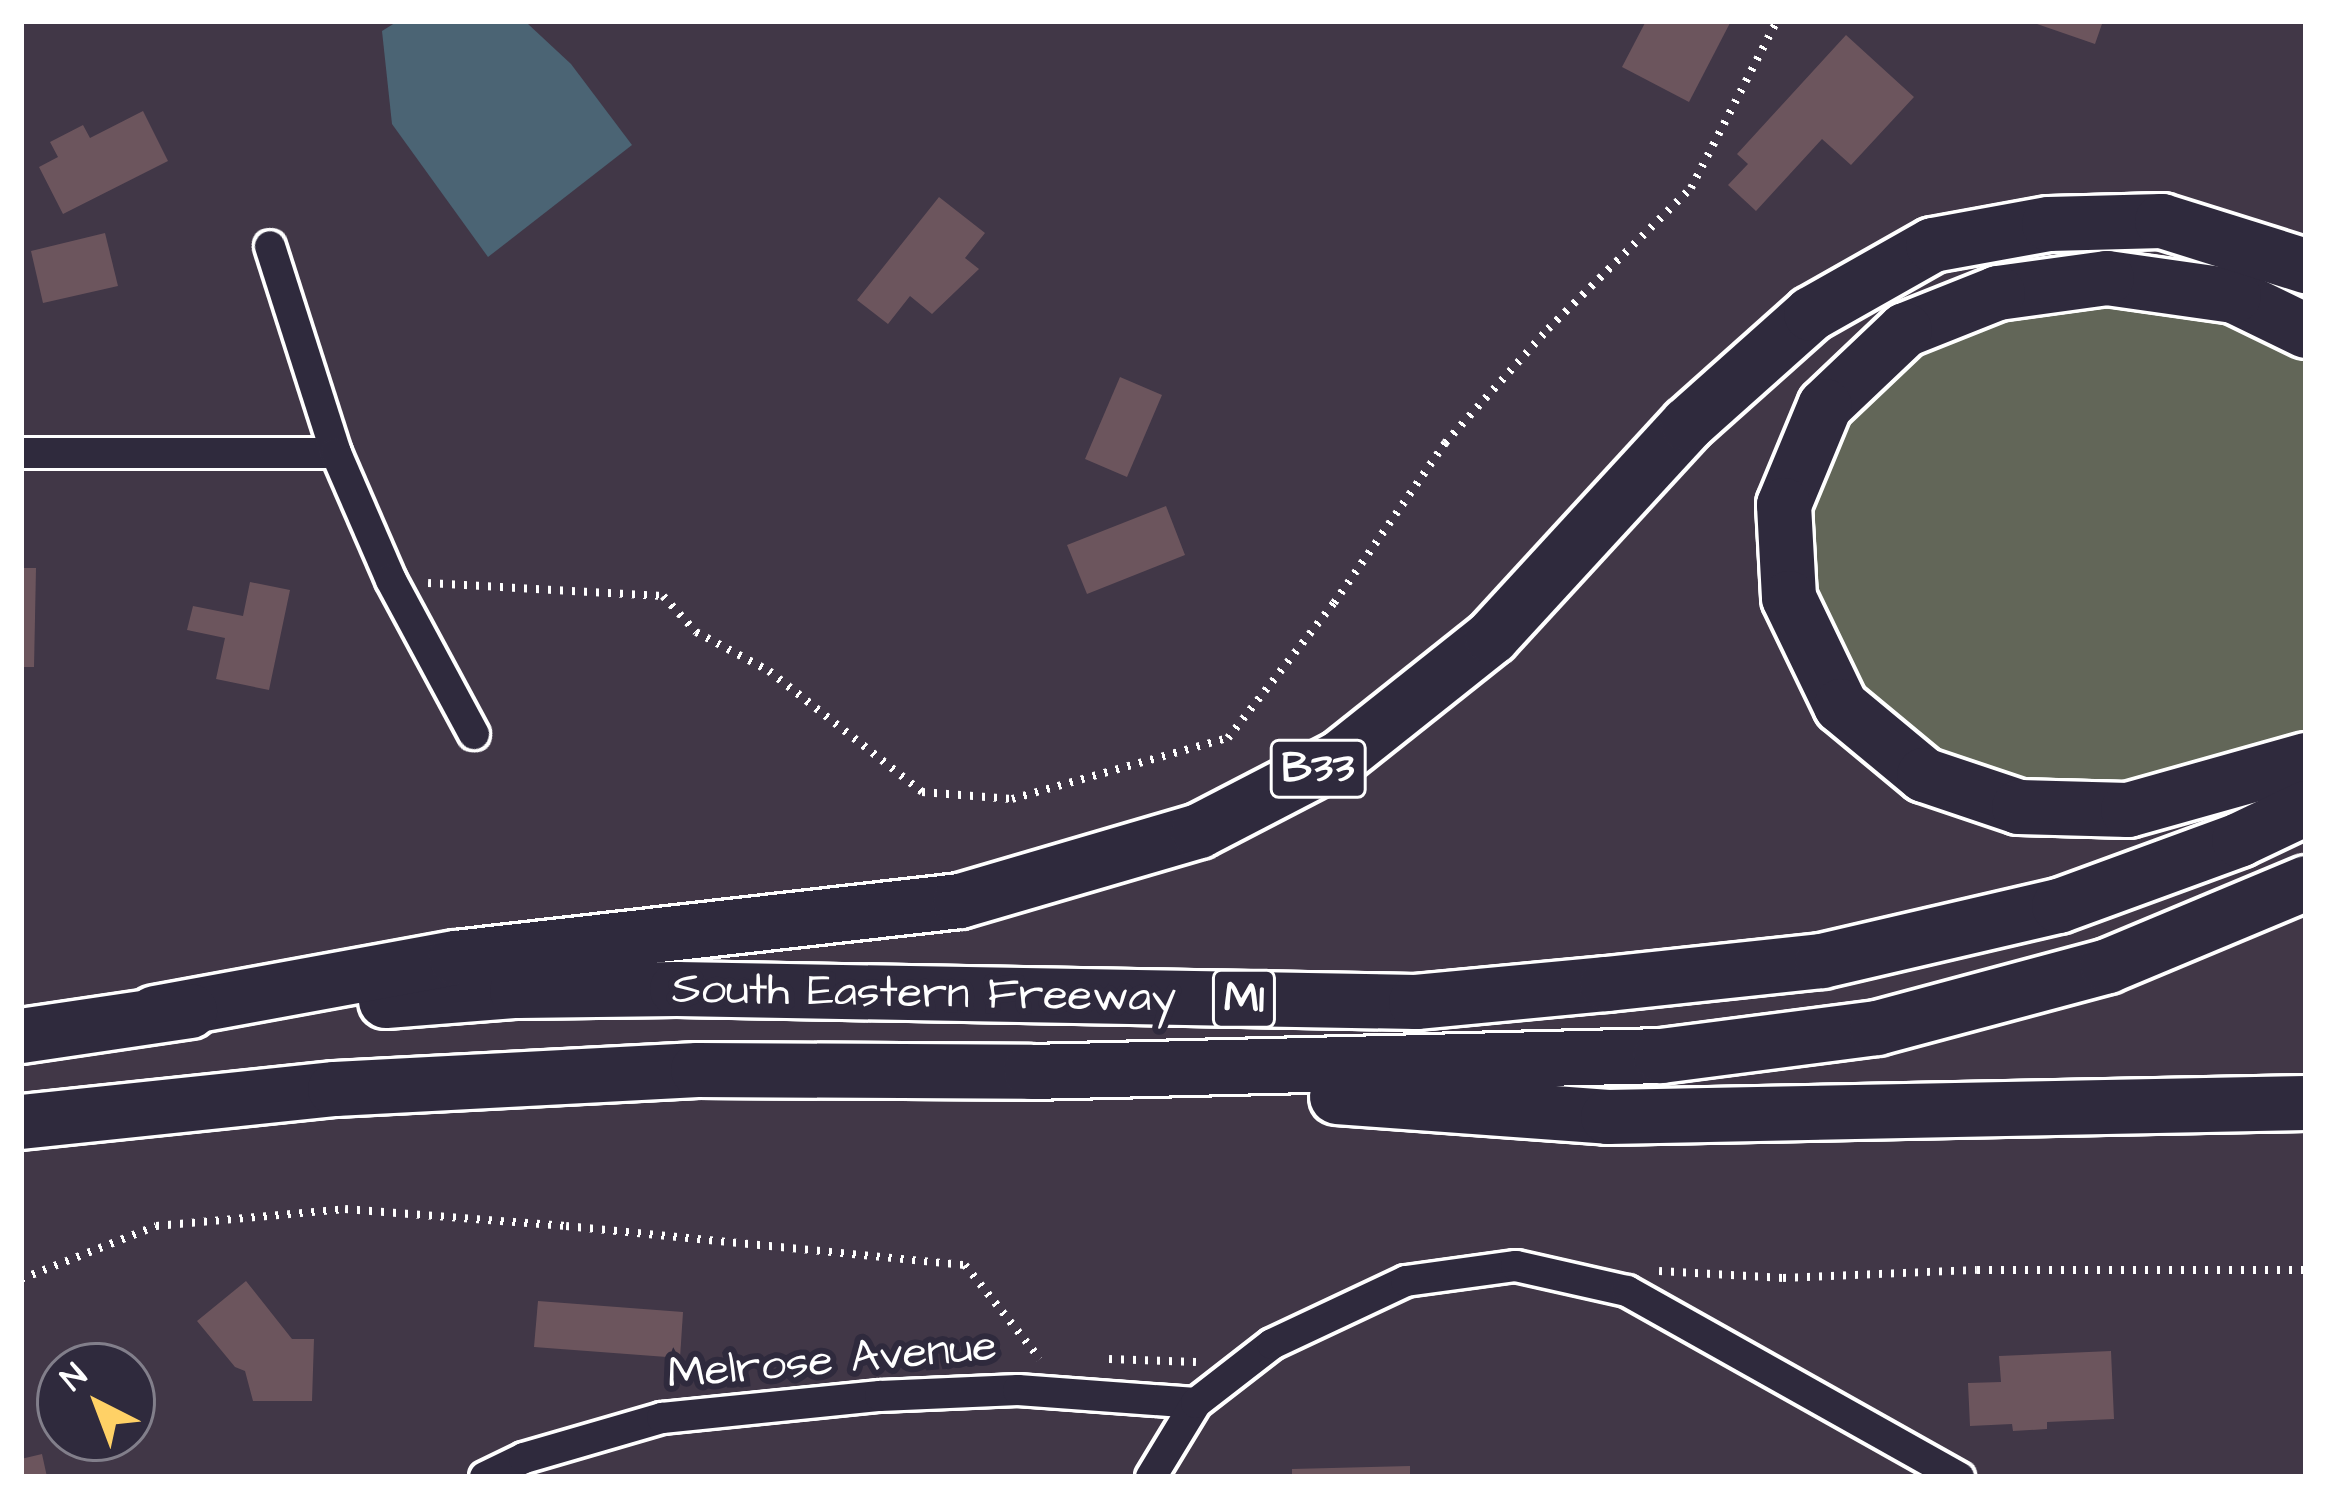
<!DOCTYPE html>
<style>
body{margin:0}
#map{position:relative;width:2327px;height:1498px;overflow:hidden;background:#413747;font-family:"Architects Daughter",sans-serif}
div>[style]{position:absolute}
.green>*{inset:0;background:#626658}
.water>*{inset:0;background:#4b6474}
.building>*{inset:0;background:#6c555d}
.path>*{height:8px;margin-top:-4px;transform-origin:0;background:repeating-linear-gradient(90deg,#fff 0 3px,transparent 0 12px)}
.roads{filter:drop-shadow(3px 0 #fff) drop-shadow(-3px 0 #fff) drop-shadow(0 3px #fff) drop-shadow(0 -3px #fff)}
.street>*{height:30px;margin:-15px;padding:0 15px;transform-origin:15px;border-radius:15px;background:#2f2a3d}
.highway>*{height:54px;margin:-27px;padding:0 27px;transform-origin:27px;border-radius:27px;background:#2f2a3d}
span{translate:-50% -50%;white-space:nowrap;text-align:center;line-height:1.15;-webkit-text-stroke:12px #2f2a3d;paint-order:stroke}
.shield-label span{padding:3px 9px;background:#2f2a3d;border:3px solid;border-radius:9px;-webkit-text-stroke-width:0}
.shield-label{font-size:42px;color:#fff;font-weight:700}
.street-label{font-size:45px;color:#fff}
.frame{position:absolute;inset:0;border:24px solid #fff;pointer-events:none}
.north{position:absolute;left:36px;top:1342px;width:120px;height:120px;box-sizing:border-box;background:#2f2a3d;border:3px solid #827f8b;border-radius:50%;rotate:318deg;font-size:33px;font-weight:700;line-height:48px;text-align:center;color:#fff}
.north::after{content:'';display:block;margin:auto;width:42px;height:54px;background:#ffd166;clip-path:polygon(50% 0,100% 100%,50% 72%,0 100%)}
</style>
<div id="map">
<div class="green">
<i style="clip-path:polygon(2107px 278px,2306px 331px,2306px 760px,2128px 810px,1924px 775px,1789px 598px,1825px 406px,1905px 330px)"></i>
</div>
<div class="water">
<i style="clip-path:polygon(398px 21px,528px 24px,571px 64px,632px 145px,488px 257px,392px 124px,382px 31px)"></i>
</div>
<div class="building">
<i style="clip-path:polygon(1646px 21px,1731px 21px,1689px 102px,1622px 67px)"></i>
<i style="clip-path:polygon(2028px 21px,2103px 21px,2095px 44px)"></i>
<i style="clip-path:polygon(1846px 35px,1914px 97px,1851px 165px,1822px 139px,1756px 211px,1728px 185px,1748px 164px,1737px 154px)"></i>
<i style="clip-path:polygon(143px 111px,168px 161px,63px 214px,39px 167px,58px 157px,50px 142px,83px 125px,90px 138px)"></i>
<i style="clip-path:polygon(939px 197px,985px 233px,965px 258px,979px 269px,932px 314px,910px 296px,888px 324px,857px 300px)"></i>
<i style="clip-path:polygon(105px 233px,118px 286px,43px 303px,31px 251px)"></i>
<i style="clip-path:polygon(1120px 377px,1162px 395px,1127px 477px,1085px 459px)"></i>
<i style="clip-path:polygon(1166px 506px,1185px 555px,1087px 594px,1067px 545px)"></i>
<i style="clip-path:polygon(21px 568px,36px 568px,34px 667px,21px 667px)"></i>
<i style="clip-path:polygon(250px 582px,290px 590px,269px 690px,216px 679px,225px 638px,187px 630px,193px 606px,243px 616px)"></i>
<i style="clip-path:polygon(246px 1281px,292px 1339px,314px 1339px,312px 1401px,253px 1401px,245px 1371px,235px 1367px,197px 1321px)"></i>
<i style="clip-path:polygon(538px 1301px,683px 1312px,680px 1358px,534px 1347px)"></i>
<i style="clip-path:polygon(2111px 1351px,2114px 1419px,2047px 1422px,2047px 1429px,2013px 1431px,2012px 1424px,1970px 1426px,1968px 1383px,2001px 1382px,1999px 1356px)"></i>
<i style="clip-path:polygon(42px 1454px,47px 1477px,21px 1477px,21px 1459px)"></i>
<i style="clip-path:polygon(1410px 1466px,1410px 1477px,1292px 1477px,1292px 1469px)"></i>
</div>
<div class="path">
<i style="left:428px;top:583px;width:235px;rotate:3.2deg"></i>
<i style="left:663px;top:596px;width:49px;rotate:47.5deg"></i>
<i style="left:696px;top:632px;width:83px;rotate:28.1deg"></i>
<i style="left:769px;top:671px;width:195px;rotate:38.3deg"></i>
<i style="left:922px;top:792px;width:90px;rotate:4.4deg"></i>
<i style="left:1012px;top:799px;width:224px;rotate:-15.8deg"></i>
<i style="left:1228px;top:738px;width:172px;rotate:-51.9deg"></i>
<i style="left:1334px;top:603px;width:195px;rotate:-55.2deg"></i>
<i style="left:1445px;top:443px;width:154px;rotate:-47.9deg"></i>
<i style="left:1548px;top:329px;width:201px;rotate:-44.6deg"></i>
<i style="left:1691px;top:188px;width:188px;rotate:-62.8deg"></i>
<i style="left:1659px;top:1271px;width:124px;rotate:3.2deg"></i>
<i style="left:1783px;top:1278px;width:194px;rotate:-2.4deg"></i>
<i style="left:1977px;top:1270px;width:329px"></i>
<i style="left:21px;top:1279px;width:145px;rotate:-21.4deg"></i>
<i style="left:156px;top:1226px;width:190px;rotate:-5.1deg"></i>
<i style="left:345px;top:1209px;width:222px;rotate:4.4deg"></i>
<i style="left:566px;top:1226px;width:401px;rotate:5.6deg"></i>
<i style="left:965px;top:1265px;width:120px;rotate:51.4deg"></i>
<i style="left:1109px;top:1359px;width:87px;rotate:2deg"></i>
</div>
<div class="roads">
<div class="street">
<i style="left:21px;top:453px;width:315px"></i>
<i style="left:336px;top:453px;width:217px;rotate:-107.7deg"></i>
<i style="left:336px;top:453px;width:138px;rotate:66.6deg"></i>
<i style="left:391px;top:580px;width:175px;rotate:61.7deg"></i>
<i style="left:485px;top:1477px;width:43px;rotate:-26deg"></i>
<i style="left:524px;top:1458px;width:144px;rotate:-16.2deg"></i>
<i style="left:662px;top:1418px;width:219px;rotate:-5.8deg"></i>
<i style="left:880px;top:1396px;width:138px;rotate:-2.5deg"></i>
<i style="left:1018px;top:1390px;width:178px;rotate:4.2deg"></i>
<i style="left:1151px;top:1477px;width:87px;rotate:-58.7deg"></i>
<i style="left:1196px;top:1403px;width:96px;rotate:-37.8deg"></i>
<i style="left:1272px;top:1344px;width:148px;rotate:-25.2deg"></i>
<i style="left:1406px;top:1281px;width:111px;rotate:-7.8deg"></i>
<i style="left:1516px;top:1266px;width:114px;rotate:12.7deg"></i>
<i style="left:1627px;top:1291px;width:381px;rotate:29.3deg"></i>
</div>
<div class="highway">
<i style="left:2306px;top:331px;width:80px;rotate:-154.1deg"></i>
<i style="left:2234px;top:296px;width:128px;rotate:-171.9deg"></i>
<i style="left:2107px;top:278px;width:110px;rotate:172.2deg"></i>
<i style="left:1998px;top:293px;width:100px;rotate:158.3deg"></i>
<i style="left:1905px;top:330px;width:110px;rotate:136.5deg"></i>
<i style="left:1825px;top:406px;width:107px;rotate:112.5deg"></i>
<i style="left:1784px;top:505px;width:93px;rotate:86.9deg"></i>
<i style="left:1789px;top:598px;width:120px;rotate:64.3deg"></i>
<i style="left:1841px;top:706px;width:108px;rotate:39.7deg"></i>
<i style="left:1924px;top:775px;width:100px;rotate:18.6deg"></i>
<i style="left:2019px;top:807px;width:109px;rotate:1.6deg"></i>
<i style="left:2128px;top:810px;width:185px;rotate:-15.7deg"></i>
<i style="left:386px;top:1001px;width:131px;rotate:-4.4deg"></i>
<i style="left:517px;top:991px;width:160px;rotate:-0.7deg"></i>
<i style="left:677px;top:989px;width:739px;rotate:1.01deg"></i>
<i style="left:1416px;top:1002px;width:192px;rotate:-5.4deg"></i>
<i style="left:1607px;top:984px;width:216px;rotate:-6.1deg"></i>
<i style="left:1822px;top:961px;width:243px;rotate:-13.1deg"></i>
<i style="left:2059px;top:906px;width:192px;rotate:-20.1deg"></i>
<i style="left:2239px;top:840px;width:74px;rotate:-25.5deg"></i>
<i style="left:155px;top:1013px;width:306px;rotate:-10.4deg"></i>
<i style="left:456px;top:958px;width:507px;rotate:-6.45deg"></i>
<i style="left:960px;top:901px;width:249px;rotate:-16.3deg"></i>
<i style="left:1199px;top:831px;width:159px;rotate:-27.4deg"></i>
<i style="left:1340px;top:758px;width:194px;rotate:-38.5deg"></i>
<i style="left:1492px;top:637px;width:289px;rotate:-47.4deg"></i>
<i style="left:1688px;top:424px;width:165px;rotate:-41.8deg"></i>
<i style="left:1811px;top:314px;width:140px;rotate:-29.5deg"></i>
<i style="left:1933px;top:245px;width:118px;rotate:-10.3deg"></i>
<i style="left:2049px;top:224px;width:113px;rotate:-1.5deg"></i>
<i style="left:2162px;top:221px;width:151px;rotate:17.4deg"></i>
<i style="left:21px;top:1036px;width:171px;rotate:-8.4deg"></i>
<i style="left:1337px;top:1097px;width:272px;rotate:4.2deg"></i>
<i style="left:1608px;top:1117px;width:698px;rotate:-1.15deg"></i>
<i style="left:21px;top:1122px;width:316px;rotate:-6deg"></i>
<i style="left:335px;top:1089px;width:363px;rotate:-3deg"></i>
<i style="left:698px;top:1070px;width:333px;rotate:0.3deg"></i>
<i style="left:1031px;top:1072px;width:630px;rotate:-1.45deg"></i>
<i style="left:1661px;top:1056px;width:218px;rotate:-7.4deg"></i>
<i style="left:1877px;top:1028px;width:239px;rotate:-15deg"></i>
<i style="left:2108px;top:966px;width:215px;rotate:-22.7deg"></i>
</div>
</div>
<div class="shield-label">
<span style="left:1318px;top:769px">B33</span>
<span style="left:1244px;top:999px">M1</span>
</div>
<div class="street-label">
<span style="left:924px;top:994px;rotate:1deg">South Eastern Freeway</span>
<span style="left:832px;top:1361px;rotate:-5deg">Melrose Avenue</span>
</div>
<div class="frame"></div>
<div class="north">N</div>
</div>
